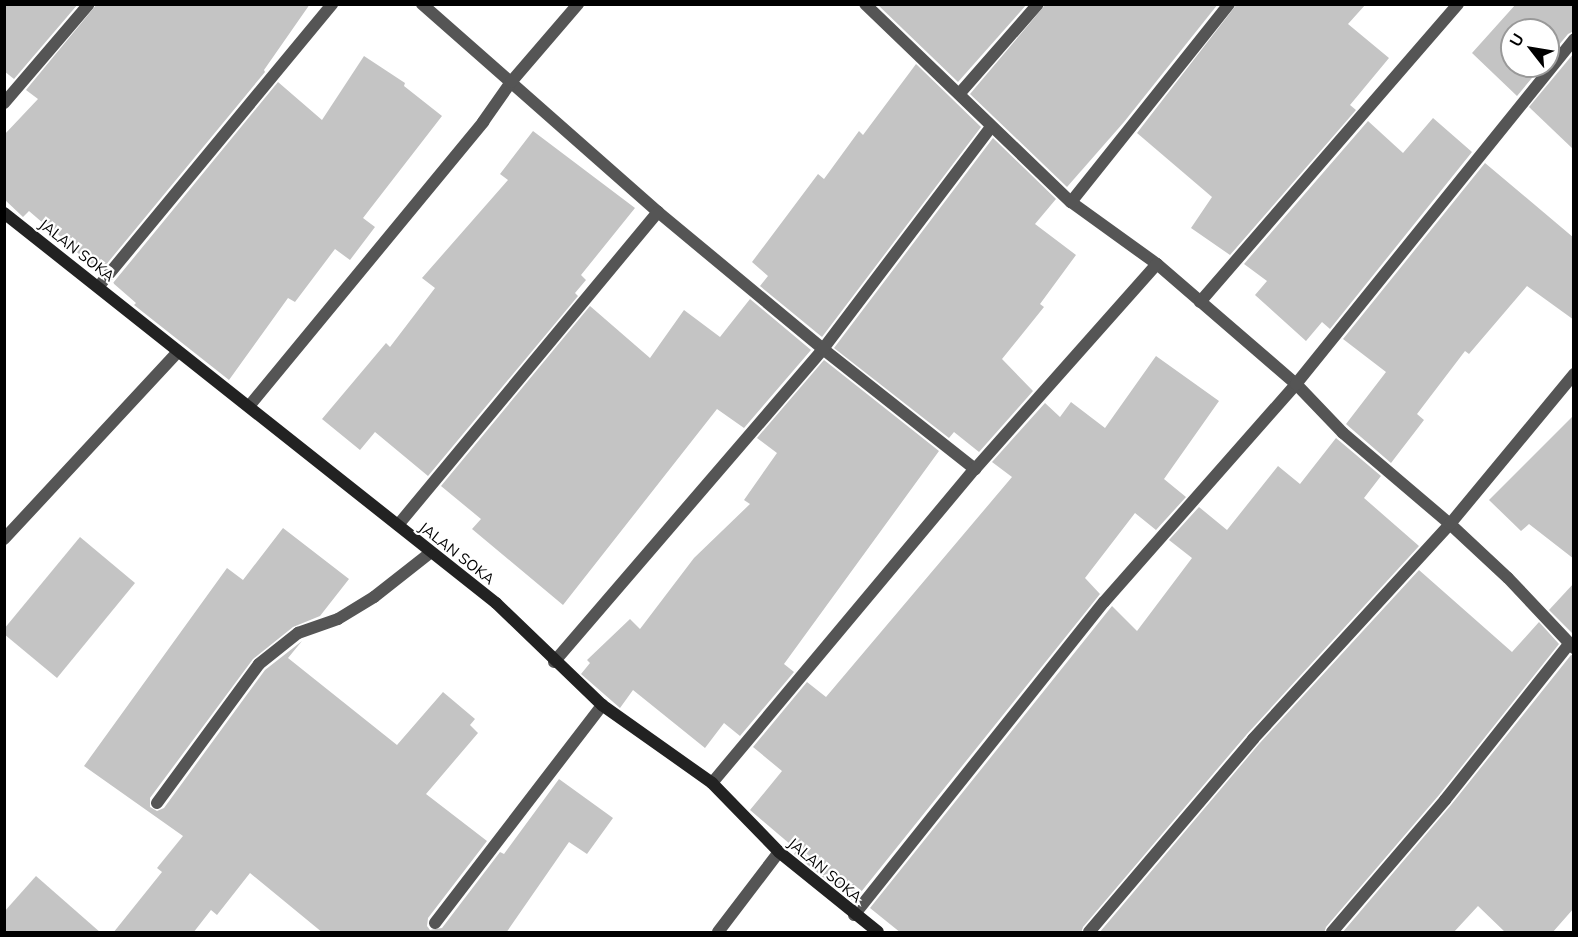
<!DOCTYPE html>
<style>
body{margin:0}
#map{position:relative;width:1578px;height:937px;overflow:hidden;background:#fff;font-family:Mulish,sans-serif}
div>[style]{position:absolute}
.building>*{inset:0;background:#c4c4c4}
.street>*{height:12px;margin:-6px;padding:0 6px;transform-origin:6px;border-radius:6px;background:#555}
.secondary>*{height:12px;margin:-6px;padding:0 6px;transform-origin:6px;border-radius:6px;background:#222}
span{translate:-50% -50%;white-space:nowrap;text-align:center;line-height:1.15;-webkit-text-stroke:4.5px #fff;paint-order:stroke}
.street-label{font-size:15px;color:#000}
.frame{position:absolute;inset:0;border:6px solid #000;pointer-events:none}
.north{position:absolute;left:1500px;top:18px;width:60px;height:60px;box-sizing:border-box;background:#fff;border:2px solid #999;border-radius:50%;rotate:301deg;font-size:16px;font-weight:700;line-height:24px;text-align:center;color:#000}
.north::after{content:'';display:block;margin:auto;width:21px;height:27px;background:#000;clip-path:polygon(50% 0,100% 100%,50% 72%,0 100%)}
</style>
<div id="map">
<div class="building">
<i style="clip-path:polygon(4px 4px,78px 4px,14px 79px,4px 71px)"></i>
<i style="clip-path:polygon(97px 4px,310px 4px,264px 70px,265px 72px,100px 272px,29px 211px,23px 217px,4px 199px,4px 135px,38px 99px,26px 90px)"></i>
<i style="clip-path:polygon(877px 4px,1027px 4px,958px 82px)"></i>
<i style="clip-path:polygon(1046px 4px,1218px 4px,1124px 122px,1067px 187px,970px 94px)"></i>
<i style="clip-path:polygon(1237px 4px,1366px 4px,1348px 24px,1389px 58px,1350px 105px,1356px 110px,1230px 255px,1191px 228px,1212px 197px,1137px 133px)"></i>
<i style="clip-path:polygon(1516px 4px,1574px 4px,1574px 31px,1568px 34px,1548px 58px,1548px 30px,1512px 30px,1512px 66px,1542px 66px,1517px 96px,1472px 53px)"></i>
<i style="clip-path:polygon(1574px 53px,1574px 150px,1529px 107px)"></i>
<i style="clip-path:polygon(364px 56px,405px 83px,404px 86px,442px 116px,363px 218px,375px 227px,350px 260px,335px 249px,295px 302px,288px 298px,229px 380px,134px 305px,136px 303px,113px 283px,278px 82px,322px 120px)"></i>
<i style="clip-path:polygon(916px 64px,981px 127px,822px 337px,760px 286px,768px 276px,752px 262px,818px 174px,824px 179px,859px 131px,863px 135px)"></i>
<i style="clip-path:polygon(1433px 118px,1472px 152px,1330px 329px,1322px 322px,1306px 341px,1255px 295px,1267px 281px,1244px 264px,1368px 121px,1403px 153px)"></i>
<i style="clip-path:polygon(533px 131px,635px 208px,581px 275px,586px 280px,575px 293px,578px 296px,428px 476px,375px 432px,360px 450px,322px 419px,386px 343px,390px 347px,435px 288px,422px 278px,508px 180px,500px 174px)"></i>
<i style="clip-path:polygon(993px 138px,1056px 199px,1035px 224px,1076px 255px,1040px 304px,1044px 307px,1002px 359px,1033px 391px,979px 452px,954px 432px,949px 438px,834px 348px)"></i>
<i style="clip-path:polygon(1485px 163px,1574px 238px,1574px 320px,1527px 286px,1469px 354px,1465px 351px,1417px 414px,1424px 420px,1391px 463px,1346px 424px,1386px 372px,1343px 339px)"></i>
<i style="clip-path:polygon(750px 299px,811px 350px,744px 428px,717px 409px,563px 605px,472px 529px,481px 519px,441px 486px,590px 306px,650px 358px,684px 310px,720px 337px)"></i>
<i style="clip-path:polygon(1156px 356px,1219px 401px,1164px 479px,1186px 497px,1156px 530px,1135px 513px,1085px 578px,1100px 594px,857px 897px,855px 896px,852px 900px,794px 854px,797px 850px,750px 810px,782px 771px,753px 747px,807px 682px,826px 697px,1012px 477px,992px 462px,1045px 403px,1060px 417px,1071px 402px,1105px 428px)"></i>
<i style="clip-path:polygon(824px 360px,939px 451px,784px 664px,794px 672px,740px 736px,724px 723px,705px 748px,633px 690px,620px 708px,581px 674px,590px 663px,587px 660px,630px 619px,640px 629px,694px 558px,750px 504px,744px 500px,777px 453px,757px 438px)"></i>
<i style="clip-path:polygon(1574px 415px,1574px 559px,1529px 524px,1521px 531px,1489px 500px)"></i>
<i style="clip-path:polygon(1336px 438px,1381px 476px,1364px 498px,1419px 546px,1247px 734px,1083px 927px,1081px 933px,901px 933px,870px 908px,1112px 606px,1137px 631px,1192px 558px,1169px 540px,1199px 507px,1227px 530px,1278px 466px,1300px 484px)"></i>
<i style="clip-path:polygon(283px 528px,349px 579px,320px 616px,293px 627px,253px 659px,150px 798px,150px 807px,157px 811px,164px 808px,265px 670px,302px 641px,288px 658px,397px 745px,443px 692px,475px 719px,470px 725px,478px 733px,426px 794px,487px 841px,428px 918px,427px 926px,430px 930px,442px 928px,500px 852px,504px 854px,559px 779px,613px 818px,587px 854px,569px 842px,506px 933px,323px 933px,250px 873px,217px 915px,211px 910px,193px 933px,113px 933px,162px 872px,157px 868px,183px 836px,84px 766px,227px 568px,243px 580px)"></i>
<i style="clip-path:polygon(80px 537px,135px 583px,57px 678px,4px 634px,4px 629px)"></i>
<i style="clip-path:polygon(1419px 570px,1512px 652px,1539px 622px,1559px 644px,1439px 795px,1326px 927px,1324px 933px,1099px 933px,1259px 744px)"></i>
<i style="clip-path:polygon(1574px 583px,1574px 635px,1549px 610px)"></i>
<i style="clip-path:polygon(1571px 655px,1574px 656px,1574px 908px,1552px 933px,1506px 933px,1478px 906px,1453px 933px,1342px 933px,1451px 805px)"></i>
<i style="clip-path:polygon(36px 876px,101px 933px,4px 933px,4px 912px)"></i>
</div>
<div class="street">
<i style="left:422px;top:4px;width:315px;rotate:41.4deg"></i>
<i style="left:658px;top:212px;width:214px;rotate:39.7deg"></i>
<i style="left:823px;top:349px;width:194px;rotate:38.3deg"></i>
<i style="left:865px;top:4px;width:286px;rotate:43.9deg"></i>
<i style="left:1071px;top:202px;width:106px;rotate:35.8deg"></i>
<i style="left:1157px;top:264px;width:184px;rotate:40.8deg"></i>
<i style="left:1296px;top:384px;width:68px;rotate:46.2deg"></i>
<i style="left:1343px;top:433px;width:140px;rotate:40.4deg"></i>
<i style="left:1450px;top:524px;width:79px;rotate:43deg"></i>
<i style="left:1508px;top:578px;width:96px;rotate:46.7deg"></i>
<i style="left:960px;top:93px;width:118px;rotate:-48.8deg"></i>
<i style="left:4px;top:103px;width:130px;rotate:-49.4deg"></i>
<i style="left:1071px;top:202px;width:253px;rotate:-51.4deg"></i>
<i style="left:99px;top:286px;width:366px;rotate:-50.4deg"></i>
<i style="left:1200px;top:302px;width:394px;rotate:-49.1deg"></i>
<i style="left:250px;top:405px;width:367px;rotate:-50.5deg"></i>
<i style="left:483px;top:122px;width:49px;rotate:-55deg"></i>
<i style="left:511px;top:82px;width:103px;rotate:-49.3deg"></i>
<i style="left:398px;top:525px;width:407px;rotate:-50.3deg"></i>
<i style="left:4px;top:539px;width:255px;rotate:-47.1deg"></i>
<i style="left:554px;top:662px;width:413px;rotate:-49.3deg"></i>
<i style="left:823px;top:349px;width:278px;rotate:-52.9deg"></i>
<i style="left:712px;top:783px;width:410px;rotate:-50.1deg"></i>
<i style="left:975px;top:469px;width:274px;rotate:-48.4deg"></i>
<i style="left:157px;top:803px;width:172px;rotate:-53.7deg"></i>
<i style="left:259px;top:664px;width:50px;rotate:-38.5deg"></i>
<i style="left:298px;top:633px;width:42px;rotate:-19.3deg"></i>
<i style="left:338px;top:619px;width:42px;rotate:-31.4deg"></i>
<i style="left:374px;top:597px;width:71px;rotate:-38.2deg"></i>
<i style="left:854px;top:915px;width:401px;rotate:-51.4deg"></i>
<i style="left:1104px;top:602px;width:290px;rotate:-48.6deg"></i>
<i style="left:1296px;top:384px;width:443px;rotate:-51.1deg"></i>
<i style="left:435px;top:923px;width:275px;rotate:-52.5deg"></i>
<i style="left:718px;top:932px;width:101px;rotate:-52.7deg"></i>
<i style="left:1089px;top:932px;width:253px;rotate:-49.6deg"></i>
<i style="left:1253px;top:739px;width:292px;rotate:-47.5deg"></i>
<i style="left:1450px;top:524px;width:195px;rotate:-50.4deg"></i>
<i style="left:1332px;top:932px;width:174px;rotate:-49.4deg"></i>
<i style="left:1445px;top:800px;width:199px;rotate:-51.5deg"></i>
</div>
<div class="secondary">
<i style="left:4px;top:213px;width:628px;rotate:38.4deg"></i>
<i style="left:496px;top:603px;width:147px;rotate:43.9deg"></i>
<i style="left:602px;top:705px;width:135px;rotate:35.3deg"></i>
<i style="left:712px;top:783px;width:96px;rotate:45.8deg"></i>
<i style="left:779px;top:852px;width:127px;rotate:38.9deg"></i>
</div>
<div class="street-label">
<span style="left:77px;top:250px;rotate:38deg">JALAN SOKA</span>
<span style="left:457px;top:553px;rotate:38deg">JALAN SOKA</span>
<span style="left:825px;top:870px;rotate:40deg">JALAN SOKA</span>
</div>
<div class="frame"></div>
<div class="north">U</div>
</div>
